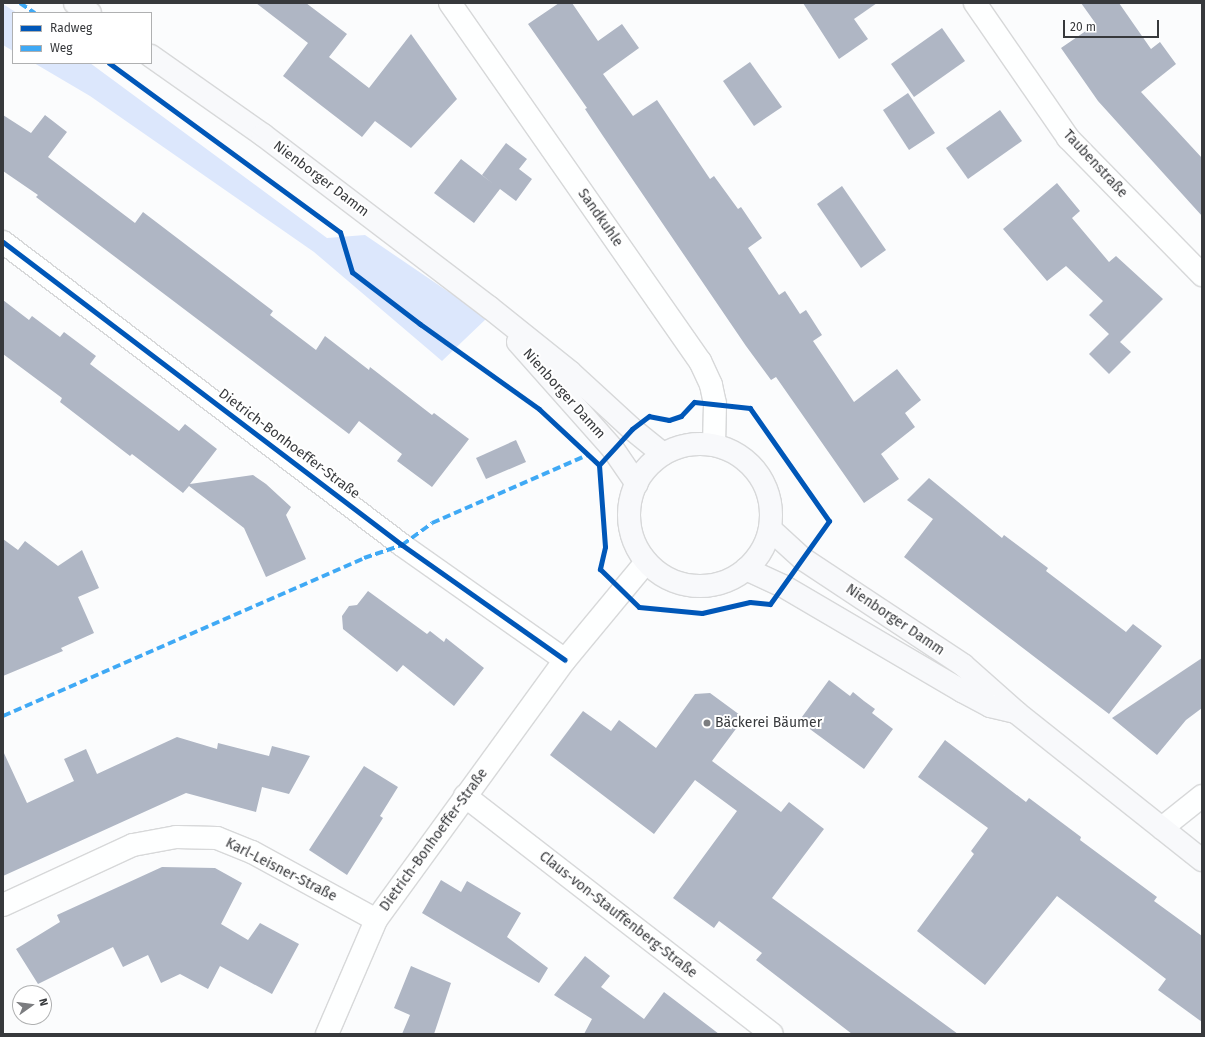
<!DOCTYPE html>
<meta charset="utf-8">
<style>
body{margin:0}
#map{position:relative;width:1205px;height:1037px;overflow:hidden;background:#fbfcfd;font-family:"Fira Sans",sans-serif}
div>[style]{position:absolute}
.green>*{inset:0;background:#dce7fc}
.building>*{inset:0;background:#afb6c4}
.roads{filter:drop-shadow(1px 0 #d7d8d9) drop-shadow(-1px 0 #d7d8d9) drop-shadow(0 1px #d7d8d9) drop-shadow(0 -1px #d7d8d9)}
.street>*{height:22px;margin:-11px;padding:0 11px;transform-origin:11px;border-radius:11px;background:#feffff}
.secondary>*{height:22px;margin:-11px;padding:0 11px;transform-origin:11px;border-radius:11px;background:#f8f9fb}
.secondary>.ring{margin:-11px;padding:0;box-sizing:content-box;background:none;border:22px solid #f8f9fb;border-radius:50%}
.quiet>*{height:4px;margin-top:-2px;transform-origin:0;background:repeating-linear-gradient(90deg,#3fa9f5 0 8px,transparent 0 12px)}
.cycleway>*{height:5px;margin:-2.5px;padding:0 2.5px;transform-origin:2.5px;border-radius:2.5px;background:#0057b8}
.dots>*{width:11px;height:11px;translate:-50% -50%;box-sizing:border-box;border:2px solid #fff;border-radius:50%}
span{translate:-50% -50%;white-space:nowrap;text-align:center;line-height:1.15;-webkit-text-stroke:4px #fff;paint-order:stroke}
.street-label{font-size:14px;color:#37393c}
.poi-label{font-size:14px;color:#37393c}
.left{translate:0 -50%;text-align:left}
.frame{position:absolute;inset:0;border:4px solid #37393c;pointer-events:none}
.legend{position:absolute;left:12px;top:12px;width:140px;height:52px;box-sizing:border-box;background:#fff;border:1px solid #afb0b1;margin:0;padding:5px 7px;list-style:none;font-size:12px;color:#37393c}
.legend li{display:flex;align-items:center;gap:8px;height:20px}
.legend b{width:20px;border:1px solid #afb0b1}
.north{position:absolute;left:12px;top:985px;width:40px;height:40px;box-sizing:border-box;background:#fff;border:1px solid #afb0b1;border-radius:50%;rotate:76deg;font-size:11px;font-weight:700;line-height:16px;text-align:center;color:#37393c}
.north::after{content:'';display:block;margin:auto;width:14px;height:18px;background:#7c7d80;clip-path:polygon(50% 0,100% 100%,50% 72%,0 100%)}
.scale{position:absolute;left:1063px;top:20px;width:96px;height:18px;box-sizing:border-box;border:2px solid #37393c;border-top:0;padding-left:5px;font-size:12px;line-height:14px;white-space:nowrap;color:#37393c;-webkit-text-stroke:3px #fff;paint-order:stroke}
</style>
<div id="map">
<div class="green">
<i style="clip-path:polygon(3px 4px,17px 13px,13px 13px,13px 51px,3px 45px)"></i>
<i style="clip-path:polygon(34px 63px,90px 63px,327px 238px,365px 235px,487px 318px,442px 361px,314px 252px,90px 96px)"></i>
</div>
<div class="building">
<i style="clip-path:polygon(256px 3px,306px 3px,347px 34px,329px 57px,369px 88px,411px 34px,457px 99px,411px 148px,375px 121px,362px 137px,283px 76px,308px 43px)"></i>
<i style="clip-path:polygon(559px 3px,572px 3px,598px 41px,622px 24px,639px 48px,603px 74px,633px 116px,657px 100px,710px 179px,714px 176px,738px 209px,741px 207px,762px 238px,748px 248px,779px 295px,785px 291px,800px 314px,806px 310px,822px 335px,813px 341px,854px 402px,897px 369px,921px 400px,905px 413px,915px 427px,881px 454px,899px 479px,864px 503px,776px 377px,771px 380px,746px 346px,603px 136px,585px 109px,587px 108px,528px 24px)"></i>
<i style="clip-path:polygon(803px 3px,877px 3px,854px 19px,868px 39px,839px 59px)"></i>
<i style="clip-path:polygon(1081px 3px,1119px 3px,1151px 49px,1160px 42px,1176px 64px,1141px 92px,1202px 158px,1202px 216px,1098px 101px,1061px 48px,1096px 24px)"></i>
<i style="clip-path:polygon(942px 28px,965px 61px,914px 97px,891px 64px)"></i>
<i style="clip-path:polygon(750px 62px,782px 107px,754px 126px,723px 81px)"></i>
<i style="clip-path:polygon(908px 93px,935px 133px,909px 150px,883px 110px)"></i>
<i style="clip-path:polygon(1000px 110px,1022px 141px,968px 179px,946px 148px)"></i>
<i style="clip-path:polygon(3px 115px,31px 133px,45px 115px,67px 132px,48px 157px,98px 195px,135px 223px,143px 212px,273px 311px,270px 315px,316px 350px,325px 336px,369px 370px,370px 367px,432px 415px,434px 413px,469px 439px,432px 487px,397px 461px,402px 454px,359px 421px,349px 434px,36px 197px,38px 195px,3px 171px)"></i>
<i style="clip-path:polygon(506px 143px,527px 159px,519px 169px,532px 179px,516px 201px,500px 189px,474px 223px,434px 193px,461px 159px,492px 183px,482px 175px)"></i>
<i style="clip-path:polygon(1057px 183px,1080px 211px,1072px 218px,1109px 262px,1116px 256px,1163px 299px,1120px 342px,1131px 352px,1109px 374px,1089px 354px,1109px 334px,1089px 315px,1103px 301px,1066px 266px,1047px 281px,1003px 229px)"></i>
<i style="clip-path:polygon(842px 186px,886px 250px,861px 268px,817px 204px)"></i>
<i style="clip-path:polygon(3px 300px,29px 320px,32px 316px,60px 337px,64px 332px,96px 356px,90px 364px,179px 431px,185px 424px,217px 449px,190px 484px,253px 475px,266px 484px,291px 507px,286px 515px,306px 559px,266px 577px,244px 528px,189px 486px,183px 493px,132px 454px,130px 456px,60px 402px,62px 398px,3px 354px)"></i>
<i style="clip-path:polygon(516px 440px,526px 462px,486px 479px,476px 458px)"></i>
<i style="clip-path:polygon(929px 478px,1002px 538px,1004px 535px,1048px 568px,1046px 571px,1126px 632px,1133px 624px,1162px 646px,1109px 714px,904px 557px,933px 519px,907px 500px)"></i>
<i style="clip-path:polygon(3px 539px,18px 550px,25px 541px,58px 566px,82px 550px,99px 588px,78px 597px,94px 633px,61px 648px,63px 651px,3px 676px)"></i>
<i style="clip-path:polygon(368px 591px,427px 634px,430px 631px,444px 642px,446px 638px,484px 668px,454px 706px,403px 665px,397px 672px,343px 629px,342px 616px,349px 606px,357px 605px)"></i>
<i style="clip-path:polygon(1202px 658px,1202px 708px,1186px 720px,1157px 755px,1112px 718px)"></i>
<i style="clip-path:polygon(829px 680px,850px 696px,853px 692px,864px 701px,875px 709px,872px 713px,893px 729px,864px 769px,799px 721px)"></i>
<i style="clip-path:polygon(710px 693px,744px 718px,712px 761px,781px 812px,789px 802px,824px 829px,772px 898px,958px 1034px,852px 1034px,756px 960px,762px 953px,719px 921px,714px 928px,673px 898px,737px 811px,695px 780px,654px 834px,550px 755px,583px 711px,611px 731px,619px 720px,656px 748px,695px 694px)"></i>
<i style="clip-path:polygon(177px 737px,217px 749px,218px 743px,269px 756px,272px 746px,310px 756px,289px 794px,262px 787px,256px 812px,186px 793px,3px 876px,3px 751px,27px 803px,74px 781px,64px 759px,86px 749px,97px 774px)"></i>
<i style="clip-path:polygon(945px 740px,1026px 802px,1029px 798px,1081px 837px,1080px 840px,1157px 897px,1154px 901px,1202px 936px,1202px 1022px,1158px 990px,1166px 979px,1057px 896px,985px 985px,917px 931px,974px 854px,971px 851px,988px 828px,918px 777px)"></i>
<i style="clip-path:polygon(364px 766px,398px 787px,380px 816px,383px 818px,347px 875px,309px 850px)"></i>
<i style="clip-path:polygon(162px 867px,215px 868px,242px 883px,221px 924px,248px 940px,260px 923px,299px 944px,272px 994px,220px 966px,208px 989px,180px 974px,161px 983px,148px 955px,123px 967px,113px 947px,38px 984px,16px 949px,60px 922px,57px 915px)"></i>
<i style="clip-path:polygon(441px 880px,461px 892px,467px 881px,521px 913px,507px 937px,548px 968px,539px 983px,422px 913px)"></i>
<i style="clip-path:polygon(585px 956px,610px 976px,601px 987px,644px 1019px,664px 992px,719px 1034px,584px 1034px,592px 1019px,554px 995px)"></i>
<i style="clip-path:polygon(411px 966px,451px 983px,434px 1034px,402px 1034px,410px 1015px,394px 1008px)"></i>
</div>
<div class="roads">
<div class="street">
<i style="left:450px;top:3px;width:437px;rotate:55.1deg"></i>
<i style="left:700px;top:361px;width:26px;rotate:65deg"></i>
<i style="left:711px;top:385px;width:19px;rotate:78deg"></i>
<i style="left:715px;top:404px;width:41px;rotate:91.4deg"></i>
<i style="left:975px;top:3px;width:164px;rotate:55.4deg"></i>
<i style="left:1068px;top:138px;width:192px;rotate:45.6deg"></i>
<i style="left:3px;top:242px;width:501px;rotate:37.21deg"></i>
<i style="left:402px;top:545px;width:199px;rotate:35.2deg"></i>
<i style="left:465px;top:796px;width:388px;rotate:37.8deg"></i>
<i style="left:1162px;top:828px;width:51px;rotate:-38.7deg"></i>
<i style="left:3px;top:905px;width:143px;rotate:-24.8deg"></i>
<i style="left:133px;top:845px;width:44px;rotate:-10.5deg"></i>
<i style="left:176px;top:837px;width:41px;rotate:1.4deg"></i>
<i style="left:217px;top:838px;width:38px;rotate:22deg"></i>
<i style="left:252px;top:852px;width:141px;rotate:28.7deg"></i>
<i style="left:327px;top:1034px;width:124px;rotate:-66.7deg"></i>
<i style="left:376px;top:920px;width:321px;rotate:-54deg"></i>
<i style="left:565px;top:660px;width:127px;rotate:-50.4deg"></i>
</div>
<div class="secondary">
<i style="left:75px;top:3px;width:18px;rotate:34deg"></i>
<i style="left:151px;top:56px;width:137px;rotate:35.2deg"></i>
<i style="left:263px;top:135px;width:284px;rotate:37.3deg"></i>
<i style="left:489px;top:307px;width:104px;rotate:38.7deg"></i>
<i style="left:570px;top:372px;width:84px;rotate:42.6deg"></i>
<i style="left:632px;top:429px;width:40px;rotate:39deg"></i>
<i style="left:518px;top:342px;width:143px;rotate:48.4deg"></i>
<i style="left:613px;top:449px;width:42px;rotate:55.6deg"></i>
<i class="ring" style="left:629px;top:444px;width:120px;height:120px"></i>
<i style="left:770px;top:529px;width:45px;rotate:42.3deg"></i>
<i style="left:803px;top:559px;width:192px;rotate:33.5deg"></i>
<i style="left:963px;top:665px;width:72px;rotate:41.6deg"></i>
<i style="left:1017px;top:713px;width:236px;rotate:38.5deg"></i>
<i style="left:746px;top:569px;width:41px;rotate:24.7deg"></i>
<i style="left:783px;top:586px;width:208px;rotate:30.4deg"></i>
<i style="left:962px;top:691px;width:32px;rotate:28deg"></i>
<i style="left:990px;top:706px;width:23px;rotate:13deg"></i>
</div>
</div>
<div class="quiet">
<i style="left:20px;top:3px;width:18px;rotate:34deg"></i>
<i style="left:3px;top:716px;width:394px;rotate:-23.6deg"></i>
<i style="left:364px;top:558px;width:40px;rotate:-18.9deg"></i>
<i style="left:402px;top:545px;width:37px;rotate:-36deg"></i>
<i style="left:432px;top:523px;width:170px;rotate:-23.6deg"></i>
</div>
<div class="cycleway">
<i style="left:109px;top:63px;width:286px;rotate:36.2deg"></i>
<i style="left:340px;top:232px;width:42px;rotate:73.3deg"></i>
<i style="left:352px;top:272px;width:86px;rotate:37.4deg"></i>
<i style="left:420px;top:324px;width:146px;rotate:35.5deg"></i>
<i style="left:539px;top:409px;width:82px;rotate:43deg"></i>
<i style="left:599px;top:465px;width:82px;rotate:85.8deg"></i>
<i style="left:605px;top:547px;width:23px;rotate:103deg"></i>
<i style="left:600px;top:569px;width:54px;rotate:44.3deg"></i>
<i style="left:639px;top:607px;width:63px;rotate:5.4deg"></i>
<i style="left:702px;top:613px;width:49px;rotate:-12.9deg"></i>
<i style="left:750px;top:602px;width:20px;rotate:6deg"></i>
<i style="left:770px;top:604px;width:102px;rotate:-54.6deg"></i>
<i style="left:829px;top:521px;width:138px;rotate:-125deg"></i>
<i style="left:750px;top:408px;width:56px;rotate:-173.9deg"></i>
<i style="left:694px;top:402px;width:19px;rotate:133deg"></i>
<i style="left:681px;top:416px;width:13px;rotate:162deg"></i>
<i style="left:669px;top:420px;width:20px;rotate:-169deg"></i>
<i style="left:649px;top:416px;width:21px;rotate:143deg"></i>
<i style="left:632px;top:429px;width:49px;rotate:132.5deg"></i>
<i style="left:3px;top:242px;width:501px;rotate:37.21deg"></i>
<i style="left:402px;top:545px;width:199px;rotate:35.2deg"></i>
</div>
<div class="dots">
<i style="left:707px;top:723px;background:#7c7d80"></i>
</div>
<div class="street-label">
<span style="left:1095px;top:164px;rotate:47deg">Taubenstraße</span>
<span style="left:321px;top:179px;rotate:37deg">Nienborger Damm</span>
<span style="left:600px;top:218px;rotate:55deg">Sandkuhle</span>
<span style="left:564px;top:394px;rotate:48deg">Nienborger Damm</span>
<span style="left:289px;top:444px;rotate:37deg">Dietrich-Bonhoeffer-Straße</span>
<span style="left:895px;top:620px;rotate:34deg">Nienborger Damm</span>
<span style="left:434px;top:840px;rotate:-54deg">Dietrich-Bonhoeffer-Straße</span>
<span style="left:281px;top:870px;rotate:27deg">Karl-Leisner-Straße</span>
<span style="left:618px;top:915px;rotate:38deg">Claus-von-Stauffenberg-Straße</span>
</div>
<div class="poi-label">
<span class="left" style="left:715px;top:723px">Bäckerei Bäumer</span>
</div>
<div class="frame"></div>
<ul class="legend">
<li><b style="height:5px;background:#0057b8"></b>Radweg</li>
<li><b style="height:5px;background:#3fa9f5"></b>Weg</li>
</ul>
<div class="north">N</div>
<div class="scale">20 m</div>
</div>
